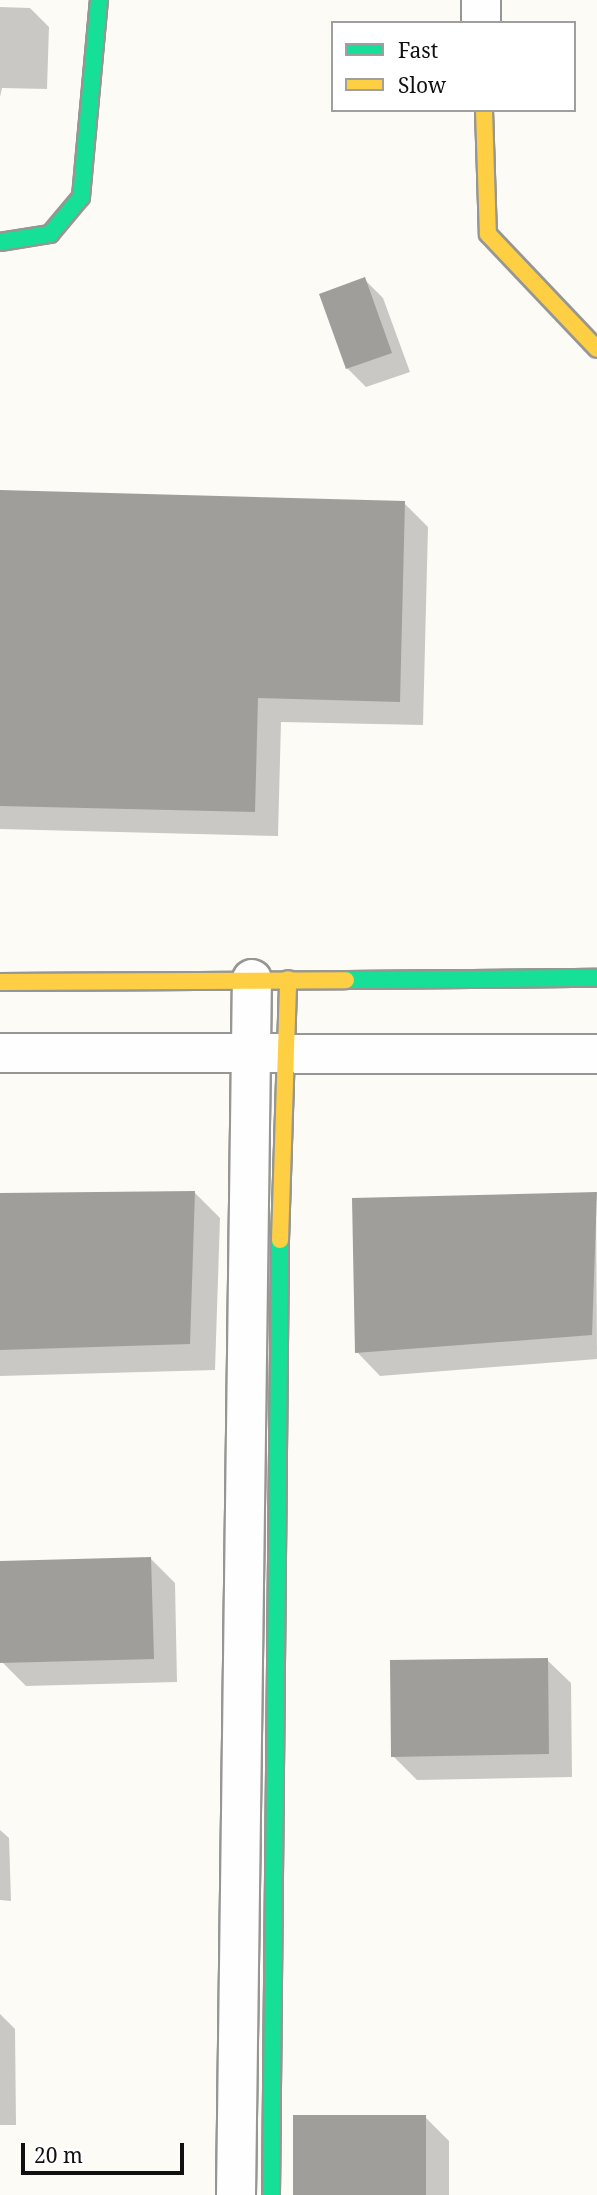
<!DOCTYPE html>
<style>
body{margin:0}
#map{position:relative;width:597px;height:2195px;overflow:hidden;background:#fcfbf6;font-family:"Noto Serif",serif}
div>[style]{position:absolute}
.shadow>*{inset:0;background:#0003}
.building>*{inset:0;background:#a09e9b}
.roads{filter:drop-shadow(2px 0 #969694) drop-shadow(-2px 0 #969694) drop-shadow(0 2px #969694) drop-shadow(0 -2px #969694)}
.street>*{height:38px;margin:-19px;padding:0 19px;transform-origin:19px;border-radius:19px;background:#fffefe}
.fast>*{height:16px;margin:-8px;padding:0 8px;transform-origin:8px;border-radius:8px;background:#16e098}
.slow>*{height:16px;margin:-8px;padding:0 8px;transform-origin:8px;border-radius:8px;background:#ffcf43}
span{translate:-50% -50%;white-space:nowrap;text-align:center;line-height:1.15;-webkit-text-stroke:7px #fff;paint-order:stroke}
.legend{position:absolute;left:331px;top:21px;width:245px;height:91px;box-sizing:border-box;background:#fff;border:2px solid #9f9f9f;margin:0;padding:9px 12px;list-style:none;font-size:21px;color:#101010}
.legend li{display:flex;align-items:center;gap:14px;height:35px}
.legend b{width:35px;border:2px solid #9f9f9f}
.scale{position:absolute;left:21px;top:2143px;width:163px;height:32px;box-sizing:border-box;border:4px solid #101010;border-top:0;padding-left:9px;font-size:21px;line-height:24px;white-space:nowrap;color:#101010;-webkit-text-stroke:5px #fff;paint-order:stroke}
</style>
<div id="map">
<div class="shadow">
<i style="clip-path:polygon(0 7px,30px 8px,49px 27px,47px 89px,2px 88px,0 97px)"></i>
<i style="clip-path:polygon(364px 279px,383px 298px,410px 372px,366px 387px,347px 368px)"></i>
<i style="clip-path:polygon(0 492px,404px 503px,428px 527px,423px 725px,281px 722px,278px 836px,0 829px)"></i>
<i style="clip-path:polygon(194px 1192px,220px 1218px,215px 1370px,0 1376px,0 1195px)"></i>
<i style="clip-path:polygon(596px 1194px,597px 1359px,380px 1376px,357px 1352px)"></i>
<i style="clip-path:polygon(151px 1559px,175px 1583px,177px 1682px,26px 1686px,2px 1662px,0 1562px)"></i>
<i style="clip-path:polygon(547px 1660px,571px 1683px,572px 1777px,417px 1780px,393px 1756px)"></i>
<i style="clip-path:polygon(0 1830px,9px 1838px,11px 1901px,0 1900px)"></i>
<i style="clip-path:polygon(0 2014px,15px 2029px,16px 2125px,0 2125px)"></i>
<i style="clip-path:polygon(425px 2117px,449px 2141px,449px 2195px,295px 2195px)"></i>
</div>
<div class="building">
<i style="clip-path:polygon(365px 277px,392px 353px,346px 369px,319px 294px)"></i>
<i style="clip-path:polygon(0 490px,405px 501px,400px 702px,258px 698px,255px 812px,0 806px)"></i>
<i style="clip-path:polygon(195px 1191px,190px 1344px,0 1350px,0 1193px)"></i>
<i style="clip-path:polygon(597px 1192px,592px 1335px,355px 1353px,352px 1198px)"></i>
<i style="clip-path:polygon(151px 1557px,154px 1659px,0 1663px,0 1561px)"></i>
<i style="clip-path:polygon(548px 1658px,549px 1754px,391px 1757px,390px 1660px)"></i>
<i style="clip-path:polygon(293px 2115px,426px 2115px,426px 2195px,293px 2195px)"></i>
</div>
<div class="roads">
<div class="street">
<i style="left:481px;top:0;width:23px;rotate:90deg"></i>
<i style="left:0;top:1053px;width:597px;rotate:0.1deg"></i>
<i style="left:236px;top:2195px;width:1216px;rotate:-89.25deg"></i>
</div>
<div class="fast">
<i style="left:0;top:242px;width:51px;rotate:-9.1deg"></i>
<i style="left:50px;top:234px;width:48px;rotate:-50deg"></i>
<i style="left:81px;top:197px;width:198px;rotate:-84.8deg"></i>
<i style="left:346px;top:980px;width:251px;rotate:-0.5deg"></i>
<i style="left:271px;top:2195px;width:955px;rotate:-89.46deg"></i>
</div>
<div class="slow">
<i style="left:484px;top:110px;width:124px;rotate:88.2deg"></i>
<i style="left:488px;top:234px;width:158px;rotate:46.5deg"></i>
<i style="left:0;top:982px;width:346px;rotate:-0.3deg"></i>
<i style="left:280px;top:1240px;width:261px;rotate:-88.2deg"></i>
</div>
</div>
<ul class="legend">
<li><b style="height:9px;background:#16e098"></b>Fast</li>
<li><b style="height:9px;background:#ffcf43"></b>Slow</li>
</ul>
<div class="scale">20 m</div>
</div>
